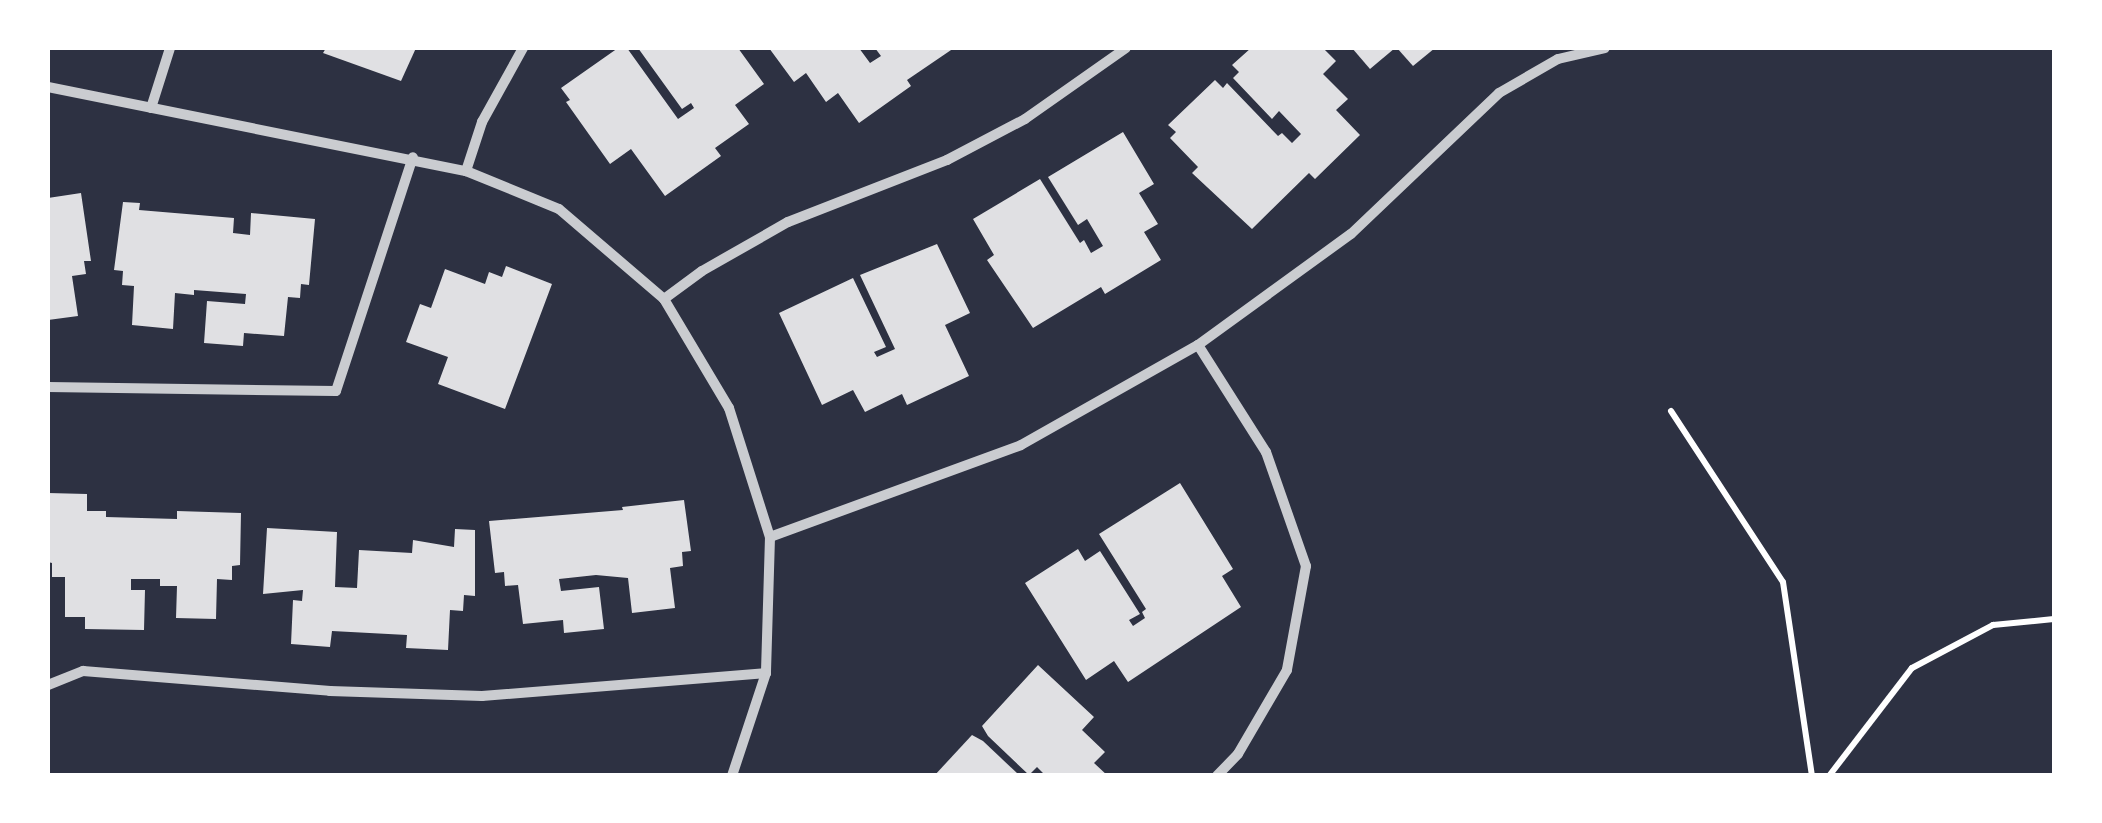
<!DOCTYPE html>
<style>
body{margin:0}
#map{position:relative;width:2102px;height:823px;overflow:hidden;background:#2d3142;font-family:"Nunito Sans",sans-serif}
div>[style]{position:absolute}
.building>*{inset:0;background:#e0e0e3}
.path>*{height:6px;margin:-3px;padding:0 3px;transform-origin:3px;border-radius:3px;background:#fff}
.minor>*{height:10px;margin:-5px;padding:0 5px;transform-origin:5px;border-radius:5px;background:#caccd0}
span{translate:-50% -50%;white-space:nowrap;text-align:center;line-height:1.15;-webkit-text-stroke:8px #fff;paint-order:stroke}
.frame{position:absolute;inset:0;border:50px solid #fff;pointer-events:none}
</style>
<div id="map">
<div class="building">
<i style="clip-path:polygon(326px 48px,416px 48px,401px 81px,323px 53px)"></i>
<i style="clip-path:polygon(618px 48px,627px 48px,678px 119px,694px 108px,691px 103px,682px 109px,638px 48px,738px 48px,764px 84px,735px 105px,749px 124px,715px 148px,721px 156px,665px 196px,631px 149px,610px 164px,566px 102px,570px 100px,561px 88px)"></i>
<i style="clip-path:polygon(769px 48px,859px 48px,870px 63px,881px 56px,875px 48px,954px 48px,907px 80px,911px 86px,859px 123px,838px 93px,826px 102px,806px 73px,794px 82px)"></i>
<i style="clip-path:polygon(1251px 48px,1323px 48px,1336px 61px,1323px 74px,1348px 99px,1336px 110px,1360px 135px,1315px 179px,1309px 173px,1252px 229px,1192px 173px,1198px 167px,1170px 138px,1176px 132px,1168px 125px,1215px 80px,1223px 88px,1227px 83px,1278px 136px,1282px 133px,1292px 143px,1301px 134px,1279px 111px,1272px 119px,1233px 78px,1239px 72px,1232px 65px)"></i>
<i style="clip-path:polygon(1352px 48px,1395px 48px,1370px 69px)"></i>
<i style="clip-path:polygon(1397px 48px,1435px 48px,1413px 66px)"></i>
<i style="clip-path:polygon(1123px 132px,1154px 184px,1139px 193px,1158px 224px,1144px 232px,1161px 260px,1105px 294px,1101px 287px,1033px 328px,987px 260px,994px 255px,973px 219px,1040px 179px,1080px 243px,1084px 240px,1091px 253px,1103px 246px,1087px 219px,1078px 225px,1048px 177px)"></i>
<i style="clip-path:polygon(81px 193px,91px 261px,84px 261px,86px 274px,72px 276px,78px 316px,48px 320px,48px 198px)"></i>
<i style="clip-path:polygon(123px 202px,140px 203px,139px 210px,234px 218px,233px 233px,250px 235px,251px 213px,315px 219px,309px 285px,301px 284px,300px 298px,288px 297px,284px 336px,244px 333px,243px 346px,204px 343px,207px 301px,245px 304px,246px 294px,194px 290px,194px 295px,175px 293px,173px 329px,132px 325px,134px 286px,122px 285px,123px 271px,114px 270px)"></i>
<i style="clip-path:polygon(937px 244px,970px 313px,945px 325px,969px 376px,907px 405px,902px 394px,865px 412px,853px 390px,822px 405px,779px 313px,853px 278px,886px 347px,874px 352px,877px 357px,895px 349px,860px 275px)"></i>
<i style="clip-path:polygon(506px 266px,552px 284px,505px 409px,438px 384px,448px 357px,406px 342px,420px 304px,431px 308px,445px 269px,485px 284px,489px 272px,502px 277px)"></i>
<i style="clip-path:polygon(1180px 483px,1233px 569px,1222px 576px,1241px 607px,1128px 682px,1114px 661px,1086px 680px,1025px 583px,1078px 549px,1085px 561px,1100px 551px,1140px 614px,1129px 620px,1133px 626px,1145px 618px,1142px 612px,1146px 609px,1099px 534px)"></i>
<i style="clip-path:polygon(48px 493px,87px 494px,87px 511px,106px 511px,106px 517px,177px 519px,177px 511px,241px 513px,240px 565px,232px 566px,232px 580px,217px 579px,216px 619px,176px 618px,177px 586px,160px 586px,160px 579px,131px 579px,131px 590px,145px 590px,144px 630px,85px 629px,85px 617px,65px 617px,65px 577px,52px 577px,52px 563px,48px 562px)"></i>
<i style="clip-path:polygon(684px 500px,691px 551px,682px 552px,683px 566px,670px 568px,675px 608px,632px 613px,628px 578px,596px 575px,559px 579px,561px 591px,599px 587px,604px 629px,564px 633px,563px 620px,523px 624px,518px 585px,505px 586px,504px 572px,495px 573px,489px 521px,623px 510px,622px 507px)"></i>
<i style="clip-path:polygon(267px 528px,337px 532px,335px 587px,357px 588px,359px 550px,412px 553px,413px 540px,454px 547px,455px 529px,475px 530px,475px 596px,464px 595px,463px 611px,450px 610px,448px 650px,406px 648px,407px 635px,332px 631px,330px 647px,291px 644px,293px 600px,302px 601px,303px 590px,263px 594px)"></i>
<i style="clip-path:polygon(1038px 665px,1094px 717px,1082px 730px,1105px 752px,1094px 763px,1108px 776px,1046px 776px,1037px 767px,1029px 775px,988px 736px,982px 726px)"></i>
<i style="clip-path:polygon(972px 735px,983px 741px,1020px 776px,934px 776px)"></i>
</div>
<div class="path">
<i style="left:1671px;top:411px;width:204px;rotate:56.8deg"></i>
<i style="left:1783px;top:582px;width:196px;rotate:81.5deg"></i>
<i style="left:1829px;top:776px;width:136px;rotate:-52.5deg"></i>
<i style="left:1912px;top:668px;width:92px;rotate:-28deg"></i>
<i style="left:1993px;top:625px;width:61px;rotate:-5.6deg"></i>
</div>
<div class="minor">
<i style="left:48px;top:87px;width:426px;rotate:11.4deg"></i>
<i style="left:466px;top:171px;width:100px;rotate:22.2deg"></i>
<i style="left:559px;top:209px;width:138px;rotate:40.6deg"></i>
<i style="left:664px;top:299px;width:127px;rotate:59.2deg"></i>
<i style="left:729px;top:408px;width:135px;rotate:72.4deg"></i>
<i style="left:770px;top:537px;width:136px;rotate:91.7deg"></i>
<i style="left:766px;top:673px;width:108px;rotate:108.3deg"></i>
<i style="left:151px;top:108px;width:63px;rotate:-72.4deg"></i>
<i style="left:466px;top:171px;width:52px;rotate:-71.9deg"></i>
<i style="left:482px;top:122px;width:85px;rotate:-61deg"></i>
<i style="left:664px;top:299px;width:47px;rotate:-36.4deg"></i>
<i style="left:702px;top:271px;width:99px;rotate:-29.7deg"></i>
<i style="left:788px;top:222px;width:171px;rotate:-21.3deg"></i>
<i style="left:947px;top:160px;width:88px;rotate:-27.7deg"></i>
<i style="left:1025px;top:119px;width:123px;rotate:-35.1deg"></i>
<i style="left:1198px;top:345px;width:127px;rotate:57.6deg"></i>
<i style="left:1266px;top:452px;width:121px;rotate:70.7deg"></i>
<i style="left:1306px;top:566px;width:106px;rotate:100.4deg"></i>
<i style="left:1287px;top:670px;width:97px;rotate:120.3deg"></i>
<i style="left:1238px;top:754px;width:30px;rotate:134deg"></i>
<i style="left:48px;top:387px;width:288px;rotate:0.8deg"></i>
<i style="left:336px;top:391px;width:246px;rotate:-71.8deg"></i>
<i style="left:770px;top:537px;width:267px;rotate:-20.1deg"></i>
<i style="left:1021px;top:445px;width:203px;rotate:-29.5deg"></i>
<i style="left:1198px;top:345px;width:189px;rotate:-36deg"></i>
<i style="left:1351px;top:234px;width:204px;rotate:-43.6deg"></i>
<i style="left:1499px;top:93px;width:68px;rotate:-30deg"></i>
<i style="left:1558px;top:59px;width:48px;rotate:-13.2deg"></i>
<i style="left:48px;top:685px;width:38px;rotate:-22deg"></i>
<i style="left:83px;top:671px;width:248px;rotate:4.6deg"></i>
<i style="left:330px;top:691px;width:152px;rotate:1.9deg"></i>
<i style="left:482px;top:696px;width:285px;rotate:-4.6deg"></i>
</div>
<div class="frame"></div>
</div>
